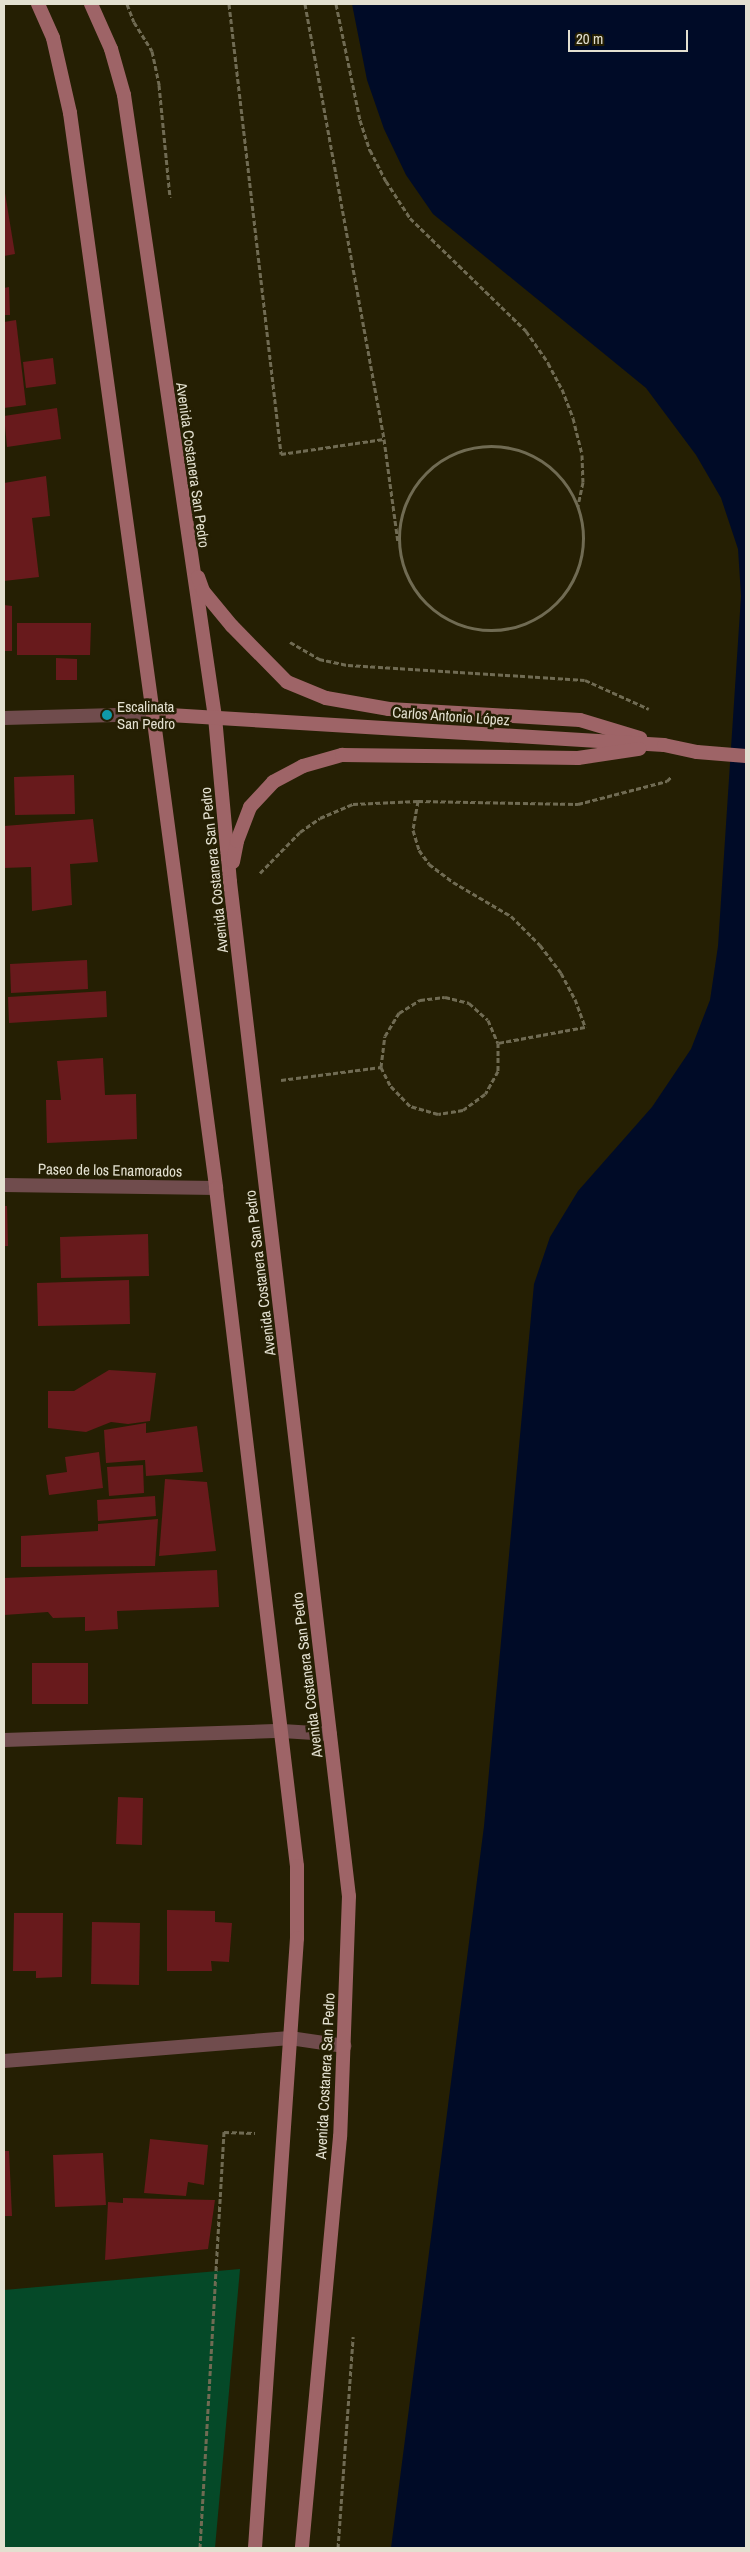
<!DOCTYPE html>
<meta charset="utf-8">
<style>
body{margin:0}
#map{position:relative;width:750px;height:2552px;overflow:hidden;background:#251f03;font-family:"Archivo Narrow",sans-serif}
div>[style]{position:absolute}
.green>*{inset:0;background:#054928}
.water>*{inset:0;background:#000b27}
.building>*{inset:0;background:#681a1c}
.path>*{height:3px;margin-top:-1.5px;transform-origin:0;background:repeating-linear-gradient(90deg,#706b53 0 5px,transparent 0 7.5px)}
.path>.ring{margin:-1.5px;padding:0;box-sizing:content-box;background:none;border:3px solid #706b53;border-radius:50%}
.pedestrian>*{height:14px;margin:-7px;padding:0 7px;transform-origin:7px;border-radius:7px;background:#704c4d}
.minor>*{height:14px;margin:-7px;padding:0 7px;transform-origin:7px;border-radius:7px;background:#704c4d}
.secondary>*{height:14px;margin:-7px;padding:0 7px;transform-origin:7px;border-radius:7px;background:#9e6467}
.dots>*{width:14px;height:14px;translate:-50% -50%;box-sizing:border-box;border:2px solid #251f03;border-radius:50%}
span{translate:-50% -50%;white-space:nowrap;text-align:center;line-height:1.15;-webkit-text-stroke:5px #251f03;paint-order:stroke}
.street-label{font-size:15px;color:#e3e0d0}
.poi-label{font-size:15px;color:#e3e0d0}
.left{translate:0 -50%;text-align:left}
.frame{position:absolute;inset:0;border:5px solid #e3e0d0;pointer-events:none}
.scale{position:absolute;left:568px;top:30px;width:120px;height:22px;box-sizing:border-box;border:2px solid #e3e0d0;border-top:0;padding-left:6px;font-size:15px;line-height:18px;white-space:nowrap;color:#e3e0d0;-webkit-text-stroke:4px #251f03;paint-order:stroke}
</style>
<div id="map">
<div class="green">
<i style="clip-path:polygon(240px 2269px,215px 2548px,4px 2548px,4px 2290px)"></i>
</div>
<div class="water">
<i style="clip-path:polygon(352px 4px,746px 4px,746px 2548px,391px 2548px,484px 1826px,534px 1284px,550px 1237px,578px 1191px,652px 1107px,691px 1049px,710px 1000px,718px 946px,741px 596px,738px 549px,721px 498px,696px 455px,646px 388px,433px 214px,406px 175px,384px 129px,367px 80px)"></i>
</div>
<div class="building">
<i style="clip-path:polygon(4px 187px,15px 254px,4px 256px)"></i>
<i style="clip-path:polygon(9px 287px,10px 315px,4px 315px,4px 288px)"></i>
<i style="clip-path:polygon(16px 320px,26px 405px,4px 408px,4px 322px)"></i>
<i style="clip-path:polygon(53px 358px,56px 384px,26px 388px,23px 362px)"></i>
<i style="clip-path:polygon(57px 408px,61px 439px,7px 447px,4px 416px)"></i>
<i style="clip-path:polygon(46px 476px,50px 516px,32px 518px,39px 577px,4px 581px,4px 483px)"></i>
<i style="clip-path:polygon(4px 605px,12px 606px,12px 651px,4px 651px)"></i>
<i style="clip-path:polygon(17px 623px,91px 623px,90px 655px,17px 655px)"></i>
<i style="clip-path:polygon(56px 658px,77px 659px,77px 680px,56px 680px)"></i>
<i style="clip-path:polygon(74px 775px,75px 814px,15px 815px,14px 777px)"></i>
<i style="clip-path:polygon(93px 819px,98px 862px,70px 864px,72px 905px,32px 911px,31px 867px,4px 868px,4px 826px)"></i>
<i style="clip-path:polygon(87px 960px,88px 989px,11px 993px,10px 964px)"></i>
<i style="clip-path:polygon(106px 991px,107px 1017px,9px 1023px,8px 997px)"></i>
<i style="clip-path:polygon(103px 1058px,105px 1095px,136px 1094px,137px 1139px,47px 1143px,46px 1100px,61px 1100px,57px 1061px)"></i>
<i style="clip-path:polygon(4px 1206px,7px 1206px,8px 1246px,4px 1246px)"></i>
<i style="clip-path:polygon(148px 1234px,149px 1276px,61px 1278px,60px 1237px)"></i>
<i style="clip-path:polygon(129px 1280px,130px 1324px,38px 1326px,37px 1283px)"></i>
<i style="clip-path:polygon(109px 1370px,156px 1373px,150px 1421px,128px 1424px,111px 1422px,86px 1432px,48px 1428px,48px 1391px,74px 1391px)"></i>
<i style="clip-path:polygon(146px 1423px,146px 1433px,197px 1426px,203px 1472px,146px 1476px,145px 1460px,106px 1463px,104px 1430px)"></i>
<i style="clip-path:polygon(99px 1452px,103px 1488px,49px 1495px,46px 1475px,67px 1472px,65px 1457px)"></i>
<i style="clip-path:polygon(143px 1465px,144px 1493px,109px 1496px,107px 1467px)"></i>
<i style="clip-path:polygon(165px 1479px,207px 1482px,216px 1551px,159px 1556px)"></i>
<i style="clip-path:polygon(155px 1496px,156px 1516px,98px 1521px,97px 1500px)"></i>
<i style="clip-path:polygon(158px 1519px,155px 1566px,21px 1567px,21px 1536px,98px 1531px,98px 1524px)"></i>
<i style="clip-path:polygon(217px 1570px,219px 1607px,117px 1611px,118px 1629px,85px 1631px,85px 1617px,53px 1618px,48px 1612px,4px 1615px,4px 1578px)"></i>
<i style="clip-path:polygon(32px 1663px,88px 1663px,88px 1704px,32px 1704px)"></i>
<i style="clip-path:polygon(118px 1797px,143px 1798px,142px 1845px,116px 1844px)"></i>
<i style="clip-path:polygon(167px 1910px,215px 1911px,215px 1922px,232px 1923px,229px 1962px,211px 1961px,212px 1971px,167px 1971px)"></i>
<i style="clip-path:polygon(14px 1913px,63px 1913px,62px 1977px,36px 1978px,36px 1971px,13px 1971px)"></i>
<i style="clip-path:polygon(92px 1922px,140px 1923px,139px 1985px,91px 1984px)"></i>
<i style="clip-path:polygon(150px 2139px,208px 2145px,204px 2185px,188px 2182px,186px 2196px,144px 2193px)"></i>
<i style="clip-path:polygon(4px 2151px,9px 2151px,12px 2216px,4px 2216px)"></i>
<i style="clip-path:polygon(103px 2153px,106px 2205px,55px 2207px,53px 2155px)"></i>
<i style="clip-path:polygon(123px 2198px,215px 2200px,208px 2249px,105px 2260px,108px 2202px,123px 2203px)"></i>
</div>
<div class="path">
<i style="left:127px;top:4px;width:19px;rotate:69deg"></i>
<i style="left:134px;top:22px;width:34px;rotate:58deg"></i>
<i style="left:152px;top:51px;width:35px;rotate:78deg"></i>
<i style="left:159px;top:85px;width:113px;rotate:84.4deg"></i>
<i style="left:229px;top:4px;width:453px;rotate:83.4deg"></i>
<i style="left:281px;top:454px;width:104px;rotate:-8.3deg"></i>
<i style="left:305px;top:4px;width:442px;rotate:79.7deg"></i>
<i style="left:384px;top:439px;width:105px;rotate:82.3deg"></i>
<i style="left:336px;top:4px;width:118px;rotate:78.3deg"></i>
<i style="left:360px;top:120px;width:32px;rotate:72deg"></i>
<i style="left:370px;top:150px;width:35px;rotate:63deg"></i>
<i style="left:386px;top:181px;width:44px;rotate:57deg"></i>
<i style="left:410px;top:218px;width:162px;rotate:44.2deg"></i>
<i style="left:526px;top:331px;width:39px;rotate:55deg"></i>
<i style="left:548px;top:363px;width:30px;rotate:62deg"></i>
<i style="left:562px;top:389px;width:31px;rotate:69deg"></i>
<i style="left:573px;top:418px;width:38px;rotate:76deg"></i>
<i style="left:582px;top:455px;width:27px;rotate:88deg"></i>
<i style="left:583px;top:482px;width:25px;rotate:102deg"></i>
<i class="ring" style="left:399px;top:446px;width:181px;height:181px"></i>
<i style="left:290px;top:642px;width:34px;rotate:30deg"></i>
<i style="left:319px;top:659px;width:30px;rotate:12deg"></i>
<i style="left:348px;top:665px;width:237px;rotate:3.6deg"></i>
<i style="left:585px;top:680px;width:70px;rotate:24.4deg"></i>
<i style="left:418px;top:801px;width:29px;rotate:100deg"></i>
<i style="left:413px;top:830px;width:21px;rotate:73deg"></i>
<i style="left:419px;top:850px;width:17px;rotate:54deg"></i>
<i style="left:429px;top:864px;width:30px;rotate:37deg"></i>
<i style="left:453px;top:882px;width:67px;rotate:30.4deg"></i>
<i style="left:511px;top:916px;width:41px;rotate:45deg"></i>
<i style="left:540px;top:945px;width:35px;rotate:53deg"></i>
<i style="left:561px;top:973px;width:30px;rotate:62deg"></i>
<i style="left:575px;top:999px;width:30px;rotate:70deg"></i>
<i style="left:585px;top:1027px;width:88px;rotate:169.6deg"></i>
<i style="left:260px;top:873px;width:57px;rotate:-45.7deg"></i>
<i style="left:300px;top:832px;width:24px;rotate:-35deg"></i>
<i style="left:320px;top:818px;width:36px;rotate:-23deg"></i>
<i style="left:353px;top:804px;width:65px;rotate:-2.6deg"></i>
<i style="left:418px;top:801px;width:160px;rotate:1.1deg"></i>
<i style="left:578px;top:804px;width:92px;rotate:-14.5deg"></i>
<i style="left:667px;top:781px;width:7px;rotate:-45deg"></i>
<i style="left:445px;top:997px;width:25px;rotate:14deg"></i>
<i style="left:469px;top:1003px;width:25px;rotate:42deg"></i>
<i style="left:488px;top:1020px;width:25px;rotate:67deg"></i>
<i style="left:498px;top:1043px;width:28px;rotate:90deg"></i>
<i style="left:498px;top:1071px;width:26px;rotate:119deg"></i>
<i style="left:485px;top:1094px;width:27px;rotate:144deg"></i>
<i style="left:463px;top:1110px;width:25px;rotate:171deg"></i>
<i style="left:438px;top:1114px;width:29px;rotate:-164deg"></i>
<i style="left:410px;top:1106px;width:29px;rotate:-134deg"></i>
<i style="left:390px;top:1085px;width:20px;rotate:-117deg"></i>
<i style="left:381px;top:1067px;width:31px;rotate:-83deg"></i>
<i style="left:385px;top:1036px;width:27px;rotate:-59deg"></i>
<i style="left:399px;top:1013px;width:25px;rotate:-32deg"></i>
<i style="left:420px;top:1000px;width:25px;rotate:-7deg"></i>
<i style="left:281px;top:1080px;width:101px;rotate:-7.4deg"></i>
<i style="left:200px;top:2548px;width:417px;rotate:-86.7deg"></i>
<i style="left:224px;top:2132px;width:31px;rotate:2deg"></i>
<i style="left:338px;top:2548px;width:212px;rotate:-85.9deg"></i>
</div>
<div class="pedestrian">
<i style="left:4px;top:718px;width:149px;rotate:-1.5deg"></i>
<i style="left:4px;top:1185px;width:212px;rotate:0.8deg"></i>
</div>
<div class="minor">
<i style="left:4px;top:1740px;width:278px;rotate:-1.9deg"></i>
<i style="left:282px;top:1731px;width:48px;rotate:3.6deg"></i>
<i style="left:4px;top:2061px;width:287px;rotate:-4.6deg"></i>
<i style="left:290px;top:2038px;width:55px;rotate:8.4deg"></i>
</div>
<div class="secondary">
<i style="left:38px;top:4px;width:37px;rotate:66deg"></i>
<i style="left:53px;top:38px;width:77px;rotate:77.2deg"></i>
<i style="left:70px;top:113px;width:607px;rotate:82.14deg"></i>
<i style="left:153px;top:714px;width:478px;rotate:82.4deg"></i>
<i style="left:216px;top:1188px;width:683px;rotate:83.19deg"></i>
<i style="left:297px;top:1866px;width:72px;rotate:90deg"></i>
<i style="left:297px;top:1938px;width:611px;rotate:93.94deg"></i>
<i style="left:91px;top:4px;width:49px;rotate:66deg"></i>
<i style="left:111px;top:49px;width:48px;rotate:74.2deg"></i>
<i style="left:124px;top:95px;width:629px;rotate:81.68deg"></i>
<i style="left:215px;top:717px;width:166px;rotate:84.8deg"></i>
<i style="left:230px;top:882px;width:1021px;rotate:83.31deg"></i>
<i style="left:349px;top:1896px;width:241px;rotate:92.1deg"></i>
<i style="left:340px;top:2137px;width:413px;rotate:95.3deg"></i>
<i style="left:198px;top:577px;width:15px;rotate:70deg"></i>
<i style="left:203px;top:591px;width:45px;rotate:50.4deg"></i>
<i style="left:232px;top:626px;width:78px;rotate:45.5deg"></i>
<i style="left:287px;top:682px;width:42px;rotate:22.3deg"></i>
<i style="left:326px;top:698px;width:64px;rotate:9.9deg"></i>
<i style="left:389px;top:709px;width:191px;rotate:3.3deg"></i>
<i style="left:580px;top:720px;width:63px;rotate:16.7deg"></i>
<i style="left:153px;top:714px;width:512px;rotate:3.47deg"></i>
<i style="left:664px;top:745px;width:34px;rotate:12deg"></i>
<i style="left:697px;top:752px;width:49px;rotate:4.7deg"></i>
<i style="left:233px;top:862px;width:21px;rotate:-79deg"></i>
<i style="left:237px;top:841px;width:36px;rotate:-69deg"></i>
<i style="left:250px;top:807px;width:34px;rotate:-47deg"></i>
<i style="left:273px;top:782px;width:34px;rotate:-28deg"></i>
<i style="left:303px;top:766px;width:41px;rotate:-15.8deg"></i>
<i style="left:342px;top:755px;width:236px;rotate:0.7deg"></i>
<i style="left:578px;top:758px;width:62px;rotate:-8.4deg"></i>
</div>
<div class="dots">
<i style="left:107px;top:715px;background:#0f9aa8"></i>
</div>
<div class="street-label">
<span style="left:193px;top:465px;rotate:82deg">Avenida Costanera San Pedro</span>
<span style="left:451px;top:716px;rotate:4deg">Carlos Antonio López</span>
<span style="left:214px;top:870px;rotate:-96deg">Avenida Costanera San Pedro</span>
<span style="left:110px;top:1170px;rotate:1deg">Paseo de los Enamorados</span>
<span style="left:260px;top:1273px;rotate:-97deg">Avenida Costanera San Pedro</span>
<span style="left:307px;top:1675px;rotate:-97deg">Avenida Costanera San Pedro</span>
<span style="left:325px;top:2076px;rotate:-87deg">Avenida Costanera San Pedro</span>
</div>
<div class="poi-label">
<span class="left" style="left:117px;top:715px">Escalinata<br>San Pedro</span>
</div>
<div class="frame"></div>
<div class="scale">20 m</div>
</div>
